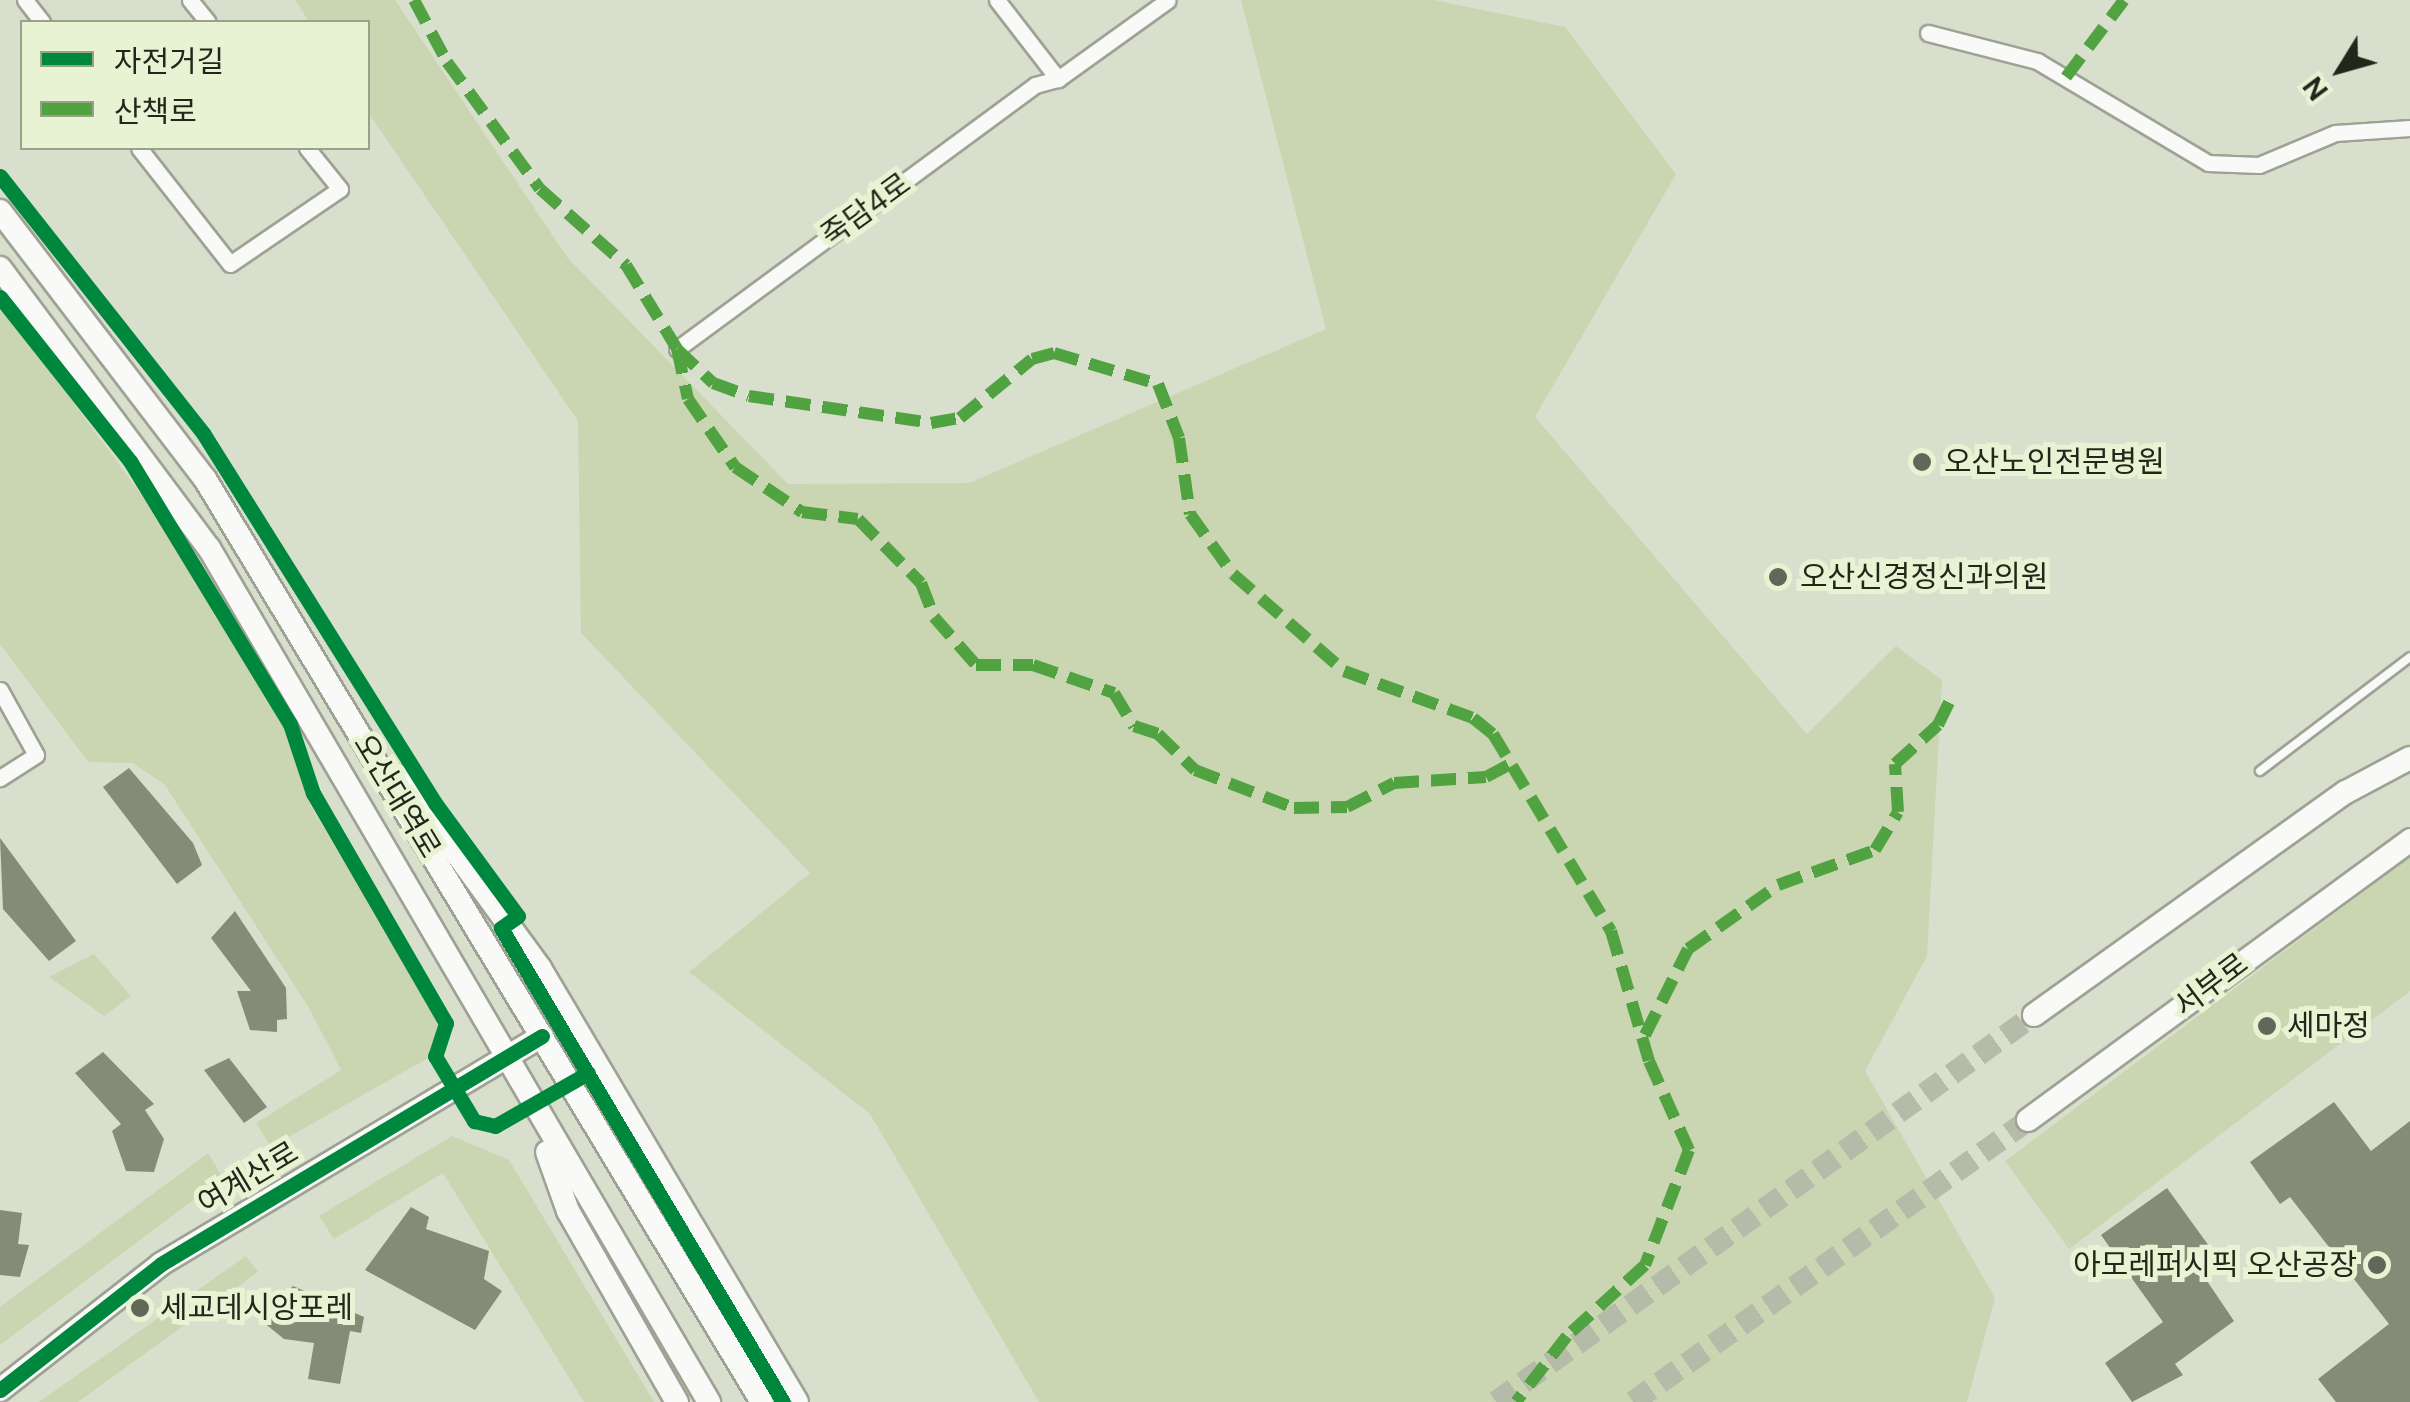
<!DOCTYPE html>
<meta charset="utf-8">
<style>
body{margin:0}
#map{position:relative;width:2410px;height:1402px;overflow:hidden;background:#d9dfcd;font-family:"DM Sans","Noto Sans KR",sans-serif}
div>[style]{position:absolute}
.green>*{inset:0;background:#cad6b1}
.building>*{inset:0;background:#858b76}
.secondary-tunnel>*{height:22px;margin-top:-11px;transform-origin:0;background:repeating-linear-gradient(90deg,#b5baa9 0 22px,transparent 0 33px)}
.roads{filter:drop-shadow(2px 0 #9ea294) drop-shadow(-2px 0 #9ea294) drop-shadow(0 2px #9ea294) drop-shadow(0 -2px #9ea294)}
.lane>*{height:8px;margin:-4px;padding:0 4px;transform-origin:4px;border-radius:4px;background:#f9faf8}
.street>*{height:15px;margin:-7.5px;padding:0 7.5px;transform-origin:7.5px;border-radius:7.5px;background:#f9faf8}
.secondary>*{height:22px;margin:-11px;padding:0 11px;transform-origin:11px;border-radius:11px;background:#f9faf8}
.quiet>*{height:12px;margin-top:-6px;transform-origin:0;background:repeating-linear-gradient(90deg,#50a340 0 25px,transparent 0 37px)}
.cycleway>*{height:15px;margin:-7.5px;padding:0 7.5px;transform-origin:7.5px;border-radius:7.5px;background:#00873e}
.dots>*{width:28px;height:28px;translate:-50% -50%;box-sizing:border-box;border:5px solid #e8f3d3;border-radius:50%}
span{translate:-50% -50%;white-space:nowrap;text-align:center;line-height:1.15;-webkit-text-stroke:10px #e8f3d3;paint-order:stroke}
.street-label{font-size:30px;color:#23271b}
.poi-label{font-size:30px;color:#23271b}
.left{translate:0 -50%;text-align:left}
.right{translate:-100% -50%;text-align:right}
.legend{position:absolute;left:20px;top:20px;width:350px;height:130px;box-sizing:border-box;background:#e8f3d3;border:2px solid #99a189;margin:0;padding:12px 18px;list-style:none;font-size:30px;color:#23271b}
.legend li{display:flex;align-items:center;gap:20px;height:50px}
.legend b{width:50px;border:2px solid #99a189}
.north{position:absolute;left:2290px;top:20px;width:100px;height:100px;-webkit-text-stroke:8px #e8f3d3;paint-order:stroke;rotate:233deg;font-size:28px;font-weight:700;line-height:40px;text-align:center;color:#23271b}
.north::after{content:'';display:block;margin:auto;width:35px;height:45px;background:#23271b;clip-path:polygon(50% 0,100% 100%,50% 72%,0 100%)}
</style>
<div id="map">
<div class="green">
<i style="clip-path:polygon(295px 0,395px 0,567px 257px,788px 484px,969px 483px,1326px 329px,1241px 0,1434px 0,1565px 27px,1676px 174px,1535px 417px,1807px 734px,1896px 646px,1942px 680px,1927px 956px,1865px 1071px,1995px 1298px,1967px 1402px,1039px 1402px,870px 1114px,689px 972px,810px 873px,581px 633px,578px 421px,368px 112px,368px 22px,309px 22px)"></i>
<i style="clip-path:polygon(0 303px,177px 543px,285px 723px,310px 805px,443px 1026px,430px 1057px,271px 1147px,256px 1123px,341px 1070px,309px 1008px,165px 785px,133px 763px,88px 762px,0 644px)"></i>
<i style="clip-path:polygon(2410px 857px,2410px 991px,2069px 1249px,2005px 1161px)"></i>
<i style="clip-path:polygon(94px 954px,131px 996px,104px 1016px,49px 977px)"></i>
<i style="clip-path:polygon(452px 1136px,509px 1160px,654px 1402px,584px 1402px,443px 1173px,334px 1239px,319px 1216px)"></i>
<i style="clip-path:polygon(208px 1153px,223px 1178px,0 1345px,0 1307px)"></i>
<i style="clip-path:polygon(246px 1256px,258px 1272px,78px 1402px,39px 1402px)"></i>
</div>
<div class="building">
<i style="clip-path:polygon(129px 768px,193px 843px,202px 865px,177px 884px,103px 787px)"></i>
<i style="clip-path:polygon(0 838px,76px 941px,49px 961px,3px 909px)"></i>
<i style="clip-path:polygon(235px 911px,286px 988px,287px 1019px,277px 1020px,277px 1032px,250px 1030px,237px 991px,251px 991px,211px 938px)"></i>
<i style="clip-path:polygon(103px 1052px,154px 1104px,145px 1110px,164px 1139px,154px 1172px,126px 1171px,112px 1131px,121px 1124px,75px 1073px)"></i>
<i style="clip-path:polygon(229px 1058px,267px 1107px,244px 1123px,204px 1070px)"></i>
<i style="clip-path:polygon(2334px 1102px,2371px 1151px,2410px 1121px,2410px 1402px,2336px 1402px,2318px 1379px,2389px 1324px,2290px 1197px,2280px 1204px,2250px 1162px)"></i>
<i style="clip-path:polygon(2167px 1188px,2222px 1264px,2205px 1278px,2234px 1321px,2175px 1364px,2183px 1375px,2132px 1402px,2105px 1363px,2163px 1322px,2101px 1235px)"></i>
<i style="clip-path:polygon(411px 1207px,429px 1217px,426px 1229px,489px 1251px,484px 1279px,502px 1291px,475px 1330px,365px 1270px)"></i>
<i style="clip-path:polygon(0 1210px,22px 1213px,18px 1244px,29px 1245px,20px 1277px,0 1275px)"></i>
<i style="clip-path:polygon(293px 1286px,364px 1317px,361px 1333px,350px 1331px,340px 1384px,308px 1379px,314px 1343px,284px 1339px,263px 1322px)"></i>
</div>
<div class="secondary-tunnel">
<i style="left:1496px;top:1402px;width:663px;rotate:-35.73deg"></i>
<i style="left:1633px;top:1402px;width:485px;rotate:-35.5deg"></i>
</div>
<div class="roads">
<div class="lane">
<i style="left:2260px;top:771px;width:188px;rotate:-37.2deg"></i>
</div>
<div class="street">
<i style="left:25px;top:0;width:28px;rotate:52deg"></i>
<i style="left:190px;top:0;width:28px;rotate:51deg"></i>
<i style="left:997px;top:0;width:100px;rotate:52.3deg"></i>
<i style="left:1928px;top:33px;width:113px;rotate:14.4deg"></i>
<i style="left:2037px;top:61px;width:199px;rotate:30.8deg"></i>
<i style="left:2208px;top:163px;width:51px;rotate:2.2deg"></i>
<i style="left:2259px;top:165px;width:82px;rotate:-22.8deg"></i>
<i style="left:2335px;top:133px;width:75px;rotate:-3.8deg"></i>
<i style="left:139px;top:148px;width:147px;rotate:51.9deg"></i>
<i style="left:230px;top:264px;width:133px;rotate:-34.3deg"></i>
<i style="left:340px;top:189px;width:53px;rotate:-128.8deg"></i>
<i style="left:677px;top:349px;width:445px;rotate:-36.4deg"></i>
<i style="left:1035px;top:85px;width:24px;rotate:-15deg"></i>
<i style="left:1058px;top:79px;width:135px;rotate:-35.7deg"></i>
<i style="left:0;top:690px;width:74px;rotate:61deg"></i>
<i style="left:36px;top:755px;width:43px;rotate:147.4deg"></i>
</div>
<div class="secondary">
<i style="left:0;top:211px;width:337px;rotate:52.6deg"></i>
<i style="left:205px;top:479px;width:1078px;rotate:58.89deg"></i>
<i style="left:0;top:268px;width:349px;rotate:53.3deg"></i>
<i style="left:209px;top:548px;width:990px;rotate:59.65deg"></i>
<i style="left:400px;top:776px;width:238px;rotate:53.9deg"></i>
<i style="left:540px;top:968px;width:504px;rotate:59.37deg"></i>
<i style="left:2034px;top:1015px;width:384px;rotate:-35.6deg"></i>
<i style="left:2346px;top:792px;width:72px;rotate:-28deg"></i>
<i style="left:2028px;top:1120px;width:474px;rotate:-36.2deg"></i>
<i style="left:547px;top:1152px;width:63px;rotate:70.4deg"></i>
<i style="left:568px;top:1211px;width:220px;rotate:60.3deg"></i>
<i style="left:0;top:1390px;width:204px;rotate:-38deg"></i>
<i style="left:161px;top:1264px;width:444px;rotate:-30.9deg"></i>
</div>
</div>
<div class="quiet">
<i style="left:414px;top:0;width:70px;rotate:62deg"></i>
<i style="left:447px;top:62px;width:157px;rotate:53.8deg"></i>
<i style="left:540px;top:189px;width:115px;rotate:41.5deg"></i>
<i style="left:626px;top:265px;width:98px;rotate:58.7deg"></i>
<i style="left:677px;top:349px;width:51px;rotate:77.6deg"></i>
<i style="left:688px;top:399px;width:83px;rotate:55.3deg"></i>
<i style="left:735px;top:467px;width:81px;rotate:33.9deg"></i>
<i style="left:802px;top:512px;width:56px;rotate:7.1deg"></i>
<i style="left:858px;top:519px;width:90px;rotate:45.5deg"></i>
<i style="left:921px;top:583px;width:36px;rotate:69deg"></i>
<i style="left:934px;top:617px;width:64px;rotate:48.8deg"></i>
<i style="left:976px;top:665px;width:57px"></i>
<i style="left:1033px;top:665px;width:86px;rotate:19.1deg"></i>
<i style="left:1114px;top:693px;width:39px;rotate:59deg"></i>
<i style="left:1134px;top:726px;width:25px;rotate:18deg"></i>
<i style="left:1158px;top:734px;width:52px;rotate:44.2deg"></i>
<i style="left:1195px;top:770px;width:106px;rotate:21deg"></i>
<i style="left:1294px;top:808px;width:53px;rotate:-1.1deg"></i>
<i style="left:1347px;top:807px;width:53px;rotate:-27.1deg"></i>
<i style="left:1394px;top:783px;width:92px;rotate:-3.7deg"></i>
<i style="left:1486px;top:777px;width:27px;rotate:-28deg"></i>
<i style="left:2066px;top:77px;width:96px;rotate:-53deg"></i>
<i style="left:677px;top:349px;width:50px;rotate:43.4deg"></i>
<i style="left:713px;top:383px;width:38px;rotate:20deg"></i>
<i style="left:749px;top:396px;width:184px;rotate:8.4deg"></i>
<i style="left:931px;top:423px;width:29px;rotate:-10deg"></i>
<i style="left:960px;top:418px;width:93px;rotate:-39.3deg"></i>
<i style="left:1032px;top:359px;width:23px;rotate:-15deg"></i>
<i style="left:1054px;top:353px;width:109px;rotate:16.6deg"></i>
<i style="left:1158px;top:384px;width:58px;rotate:68.7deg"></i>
<i style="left:1179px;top:438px;width:77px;rotate:81.8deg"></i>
<i style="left:1190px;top:514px;width:74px;rotate:54.4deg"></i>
<i style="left:1233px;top:574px;width:147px;rotate:41.1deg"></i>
<i style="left:1344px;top:671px;width:137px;rotate:20deg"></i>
<i style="left:1473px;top:718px;width:26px;rotate:39deg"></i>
<i style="left:1493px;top:734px;width:230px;rotate:59.1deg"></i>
<i style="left:1611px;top:931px;width:135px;rotate:73.7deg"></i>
<i style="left:1649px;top:1061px;width:98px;rotate:65.8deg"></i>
<i style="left:1689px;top:1150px;width:123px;rotate:110.9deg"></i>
<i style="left:1645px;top:1265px;width:105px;rotate:137.7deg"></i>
<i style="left:1567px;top:1336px;width:83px;rotate:127.7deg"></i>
<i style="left:1645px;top:1035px;width:96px;rotate:-63.4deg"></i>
<i style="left:1688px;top:949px;width:110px;rotate:-35.4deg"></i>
<i style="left:1778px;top:885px;width:103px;rotate:-19.8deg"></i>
<i style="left:1875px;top:850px;width:44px;rotate:-58.8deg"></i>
<i style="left:1898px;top:812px;width:48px;rotate:-93.6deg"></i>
<i style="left:1895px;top:764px;width:58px;rotate:-42.2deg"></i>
<i style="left:1938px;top:725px;width:30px;rotate:-64deg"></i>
</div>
<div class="cycleway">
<i style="left:0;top:176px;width:328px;rotate:51.7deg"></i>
<i style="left:203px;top:433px;width:437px;rotate:57.9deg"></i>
<i style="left:435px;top:803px;width:140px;rotate:53.7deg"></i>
<i style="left:518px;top:916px;width:21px;rotate:145deg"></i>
<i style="left:501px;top:928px;width:552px;rotate:59.25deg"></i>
<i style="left:0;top:297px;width:209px;rotate:51.6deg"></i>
<i style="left:130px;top:461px;width:308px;rotate:58.7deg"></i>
<i style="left:290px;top:724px;width:73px;rotate:71.6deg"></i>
<i style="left:313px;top:793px;width:266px;rotate:60deg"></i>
<i style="left:446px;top:1023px;width:35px;rotate:108deg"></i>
<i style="left:435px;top:1056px;width:76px;rotate:59deg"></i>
<i style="left:474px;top:1121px;width:22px;rotate:13deg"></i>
<i style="left:495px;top:1126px;width:107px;rotate:-29.7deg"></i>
<i style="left:0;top:1390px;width:204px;rotate:-38deg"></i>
<i style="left:161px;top:1264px;width:444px;rotate:-30.9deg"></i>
</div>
<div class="dots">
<i style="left:1922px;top:462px;background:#636759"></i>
<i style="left:1778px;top:577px;background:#636759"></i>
<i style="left:2267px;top:1026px;background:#636759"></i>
<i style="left:2377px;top:1265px;background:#636759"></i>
<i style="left:140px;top:1308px;background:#636759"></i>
</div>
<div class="street-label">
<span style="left:866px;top:210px;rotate:-36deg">죽담4로</span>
<span style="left:397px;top:796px;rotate:59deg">오산대역로</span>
<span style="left:2211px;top:985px;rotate:-37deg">서부로</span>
<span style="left:248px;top:1178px;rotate:-31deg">여계산로</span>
</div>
<div class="poi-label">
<span class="left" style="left:1944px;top:462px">오산노인전문병원</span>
<span class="left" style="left:1800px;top:577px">오산신경정신과의원</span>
<span class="left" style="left:2287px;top:1026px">세마정</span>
<span class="right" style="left:2357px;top:1265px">아모레퍼시픽 오산공장</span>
<span class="left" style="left:160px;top:1308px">세교데시앙포레</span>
</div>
<ul class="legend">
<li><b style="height:12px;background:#00873e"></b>자전거길</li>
<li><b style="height:12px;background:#50a340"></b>산책로</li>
</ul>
<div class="north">N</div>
</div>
